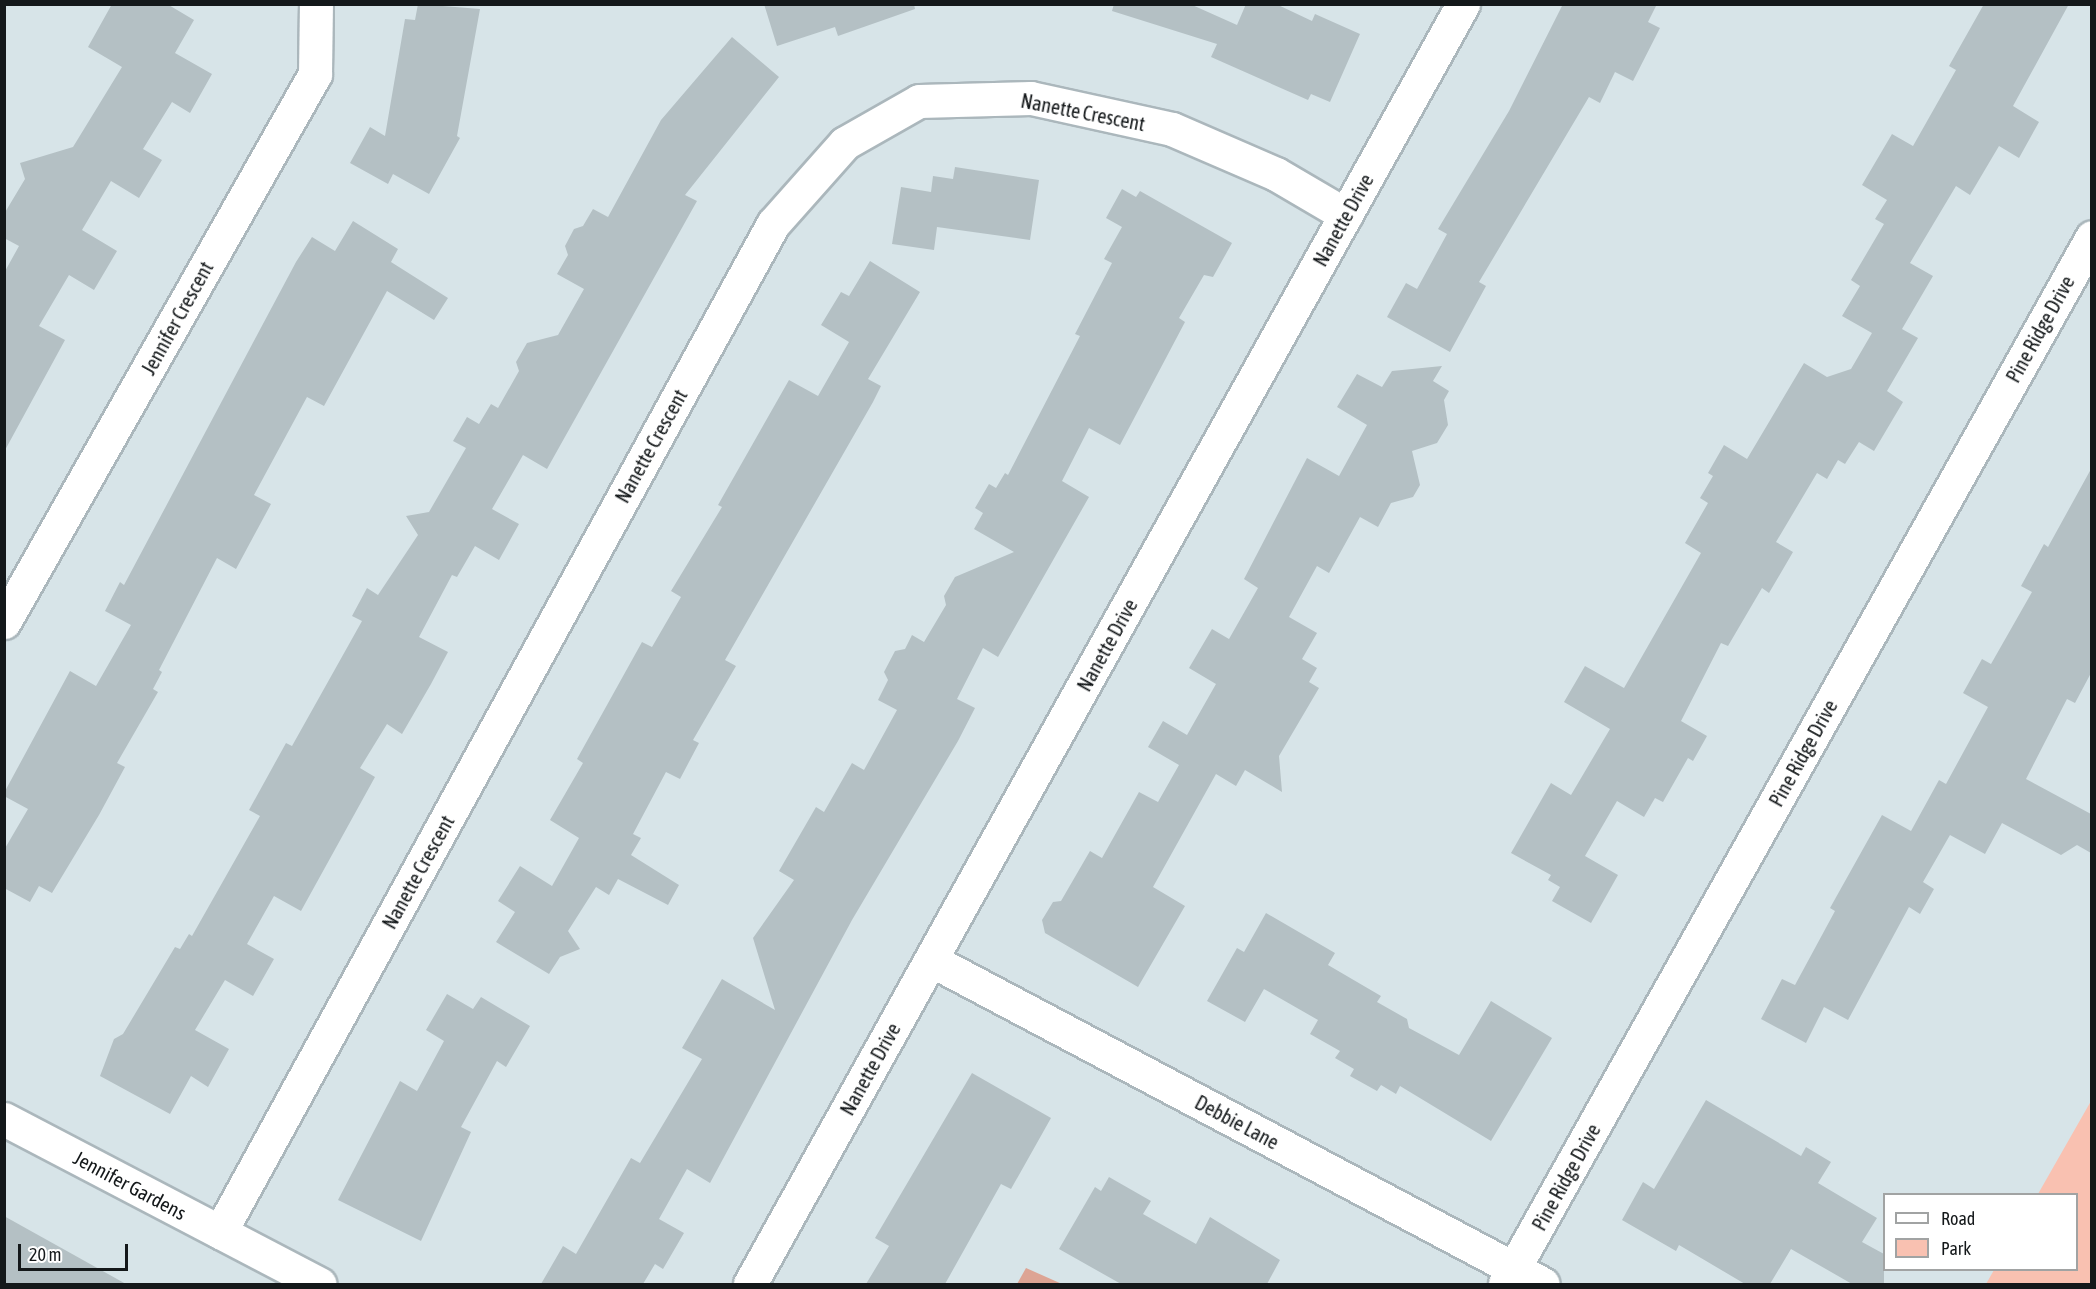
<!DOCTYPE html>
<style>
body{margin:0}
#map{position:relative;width:2096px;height:1289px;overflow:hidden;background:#d7e4e8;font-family:"Asap Condensed",sans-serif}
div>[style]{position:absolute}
.green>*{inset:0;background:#f9c1b1}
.forest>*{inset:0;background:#dda494}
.building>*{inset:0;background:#b4c0c4}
.roads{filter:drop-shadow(2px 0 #abb7bc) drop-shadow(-2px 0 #abb7bc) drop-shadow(0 2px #abb7bc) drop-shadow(0 -2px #abb7bc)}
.minor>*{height:33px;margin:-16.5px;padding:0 16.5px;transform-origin:16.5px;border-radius:16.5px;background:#fff}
.tertiary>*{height:33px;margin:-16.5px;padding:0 16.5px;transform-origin:16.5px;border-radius:16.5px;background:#fff}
span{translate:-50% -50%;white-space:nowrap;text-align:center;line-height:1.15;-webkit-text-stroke:4.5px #fff;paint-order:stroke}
.street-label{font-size:20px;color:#14181a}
.frame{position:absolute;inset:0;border:6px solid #14181a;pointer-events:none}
.legend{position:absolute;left:1883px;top:1193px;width:195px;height:78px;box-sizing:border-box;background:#fff;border:2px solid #a1a3a3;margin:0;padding:8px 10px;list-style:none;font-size:18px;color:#14181a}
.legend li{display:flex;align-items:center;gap:12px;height:30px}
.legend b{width:30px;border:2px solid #a1a3a3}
.scale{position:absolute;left:18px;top:1244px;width:110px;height:27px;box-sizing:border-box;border:3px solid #14181a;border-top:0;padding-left:8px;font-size:18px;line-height:21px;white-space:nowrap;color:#14181a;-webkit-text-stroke:4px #fff;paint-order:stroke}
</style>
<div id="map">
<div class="green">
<i style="clip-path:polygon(2091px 1101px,2091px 1284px,1986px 1284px,1994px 1270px,2076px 1270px,2076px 1194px,2038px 1194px)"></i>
</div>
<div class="forest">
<i style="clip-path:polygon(1026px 1268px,1062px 1284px,1017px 1284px)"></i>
</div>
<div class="building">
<i style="clip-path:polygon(112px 4px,167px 4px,194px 20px,175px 53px,212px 74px,190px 113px,172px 102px,143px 149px,162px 160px,139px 198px,111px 181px,82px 230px,117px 251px,94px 290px,69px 275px,39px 326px,65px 340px,4px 452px,4px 273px,19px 246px,4px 238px,4px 214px,25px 179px,20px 163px,73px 147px,122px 67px,88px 47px)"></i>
<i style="clip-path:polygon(418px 4px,480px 9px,457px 136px,460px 138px,429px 194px,393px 174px,388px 184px,350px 163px,370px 127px,385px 136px,405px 19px,415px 20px)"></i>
<i style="clip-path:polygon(764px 4px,914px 4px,915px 9px,838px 36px,835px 27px,777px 46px)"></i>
<i style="clip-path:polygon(1114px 4px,1190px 4px,1237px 25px,1246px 4px,1276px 4px,1312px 21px,1315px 14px,1360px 34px,1330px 102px,1311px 94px,1308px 100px,1211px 57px,1217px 44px,1112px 11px)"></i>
<i style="clip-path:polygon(1563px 4px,1657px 4px,1648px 22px,1660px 28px,1633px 81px,1615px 72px,1600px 103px,1589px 97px,1479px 282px,1486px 286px,1450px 352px,1387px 317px,1406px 283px,1417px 289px,1447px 234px,1438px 229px,1509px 111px)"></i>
<i style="clip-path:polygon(1984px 4px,2069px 4px,2013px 106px,2039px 122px,2019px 158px,1999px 146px,1970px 195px,1956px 186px,1910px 263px,1933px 276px,1902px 329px,1918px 338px,1887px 391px,1903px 402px,1874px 451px,1859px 442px,1845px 464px,1838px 460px,1827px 479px,1817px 473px,1776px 542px,1793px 552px,1769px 593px,1762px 588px,1728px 646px,1721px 643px,1681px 721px,1707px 736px,1693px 761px,1688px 758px,1663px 802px,1655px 798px,1644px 817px,1617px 801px,1585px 856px,1618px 875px,1591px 923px,1552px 901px,1560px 887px,1548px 880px,1551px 875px,1511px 853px,1551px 783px,1571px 795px,1610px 729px,1564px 702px,1585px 666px,1624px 688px,1701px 553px,1685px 543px,1708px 503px,1700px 498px,1713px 476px,1708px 473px,1724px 445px,1747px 459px,1804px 363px,1827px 377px,1851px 369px,1872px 333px,1842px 316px,1860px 286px,1851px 280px,1884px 224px,1875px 219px,1887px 200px,1862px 185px,1892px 134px,1913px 146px,1956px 70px,1949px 66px)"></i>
<i style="clip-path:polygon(732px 37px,779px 77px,685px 195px,697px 201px,547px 469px,523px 455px,492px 509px,519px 524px,499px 560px,475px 546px,457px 577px,452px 575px,419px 637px,448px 652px,431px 684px,402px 734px,387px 724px,360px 768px,375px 777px,301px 911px,274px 896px,247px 944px,274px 959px,253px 996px,225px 980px,195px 1030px,229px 1049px,208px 1087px,191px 1076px,170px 1114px,100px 1076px,114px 1039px,123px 1034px,175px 947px,180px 949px,189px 934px,192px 936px,260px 816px,249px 810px,286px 743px,292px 746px,362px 621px,352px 616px,367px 588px,378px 595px,418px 535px,406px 516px,429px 512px,466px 448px,453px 441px,467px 417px,479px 424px,491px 404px,498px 408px,519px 371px,516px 362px,527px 343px,558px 335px,584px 289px,557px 274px,568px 255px,565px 246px,574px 229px,583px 226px,593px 209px,608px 217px,661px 120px)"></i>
<i style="clip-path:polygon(955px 167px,1039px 180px,1030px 240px,937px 227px,934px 250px,892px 244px,901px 187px,931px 192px,933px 176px,953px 179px)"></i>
<i style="clip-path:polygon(1122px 189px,1136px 197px,1140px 191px,1232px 243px,1213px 277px,1204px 275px,1179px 318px,1185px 322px,1120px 445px,1089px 428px,1062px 481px,1089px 497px,998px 657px,983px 648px,957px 699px,975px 708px,958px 741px,852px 920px,710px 1183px,687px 1169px,659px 1219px,684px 1233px,663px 1269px,655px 1264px,643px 1284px,541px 1284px,563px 1246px,576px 1254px,631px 1158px,640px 1163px,702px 1059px,682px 1048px,722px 979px,775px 1010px,753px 938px,794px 880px,779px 871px,816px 807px,824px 812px,852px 763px,864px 770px,897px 710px,878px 700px,888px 680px,884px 672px,895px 651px,905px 649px,912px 635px,924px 642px,946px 605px,944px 596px,955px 577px,1014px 552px,974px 529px,983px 513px,975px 508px,989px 484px,996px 488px,1005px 473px,1008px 475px,1080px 336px,1075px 334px,1112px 263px,1104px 259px,1122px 227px,1106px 218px)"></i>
<i style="clip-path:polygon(353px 221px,398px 249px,391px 262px,448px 298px,434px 320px,387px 291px,324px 406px,307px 397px,254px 495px,271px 504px,236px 569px,217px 558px,159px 670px,162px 672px,153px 689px,158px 692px,117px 763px,125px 767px,99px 815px,52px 893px,39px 886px,30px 902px,4px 888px,4px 850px,28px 809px,4px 796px,4px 793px,70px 671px,96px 686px,131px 625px,105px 611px,120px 582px,124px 585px,296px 262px,312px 237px,335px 251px)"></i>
<i style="clip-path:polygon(870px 261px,920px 292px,868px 379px,881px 386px,873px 402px,725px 660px,736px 666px,693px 740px,699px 743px,680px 779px,666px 772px,633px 834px,641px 838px,631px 855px,679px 885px,668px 905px,618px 879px,609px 895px,596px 887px,568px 931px,580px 949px,560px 957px,549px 974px,496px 942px,515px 912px,498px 901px,520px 866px,552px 886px,579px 838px,550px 820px,583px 763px,577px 759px,642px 642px,652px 647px,681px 597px,671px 591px,722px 507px,718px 505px,789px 380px,818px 396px,849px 342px,821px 325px,841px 292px,849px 296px)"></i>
<i style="clip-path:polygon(1442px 366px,1433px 381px,1449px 391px,1444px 400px,1448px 425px,1437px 443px,1412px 451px,1420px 485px,1413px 497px,1391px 503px,1378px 527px,1360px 517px,1329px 573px,1317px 566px,1289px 617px,1317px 633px,1302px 659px,1317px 668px,1309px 682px,1319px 688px,1279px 756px,1282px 792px,1245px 770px,1236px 786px,1216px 774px,1153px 887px,1185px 906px,1138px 987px,1045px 933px,1042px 920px,1053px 902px,1061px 901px,1090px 851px,1102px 858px,1139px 792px,1158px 802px,1179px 765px,1148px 747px,1163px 721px,1187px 735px,1216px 684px,1189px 668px,1212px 629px,1229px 639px,1258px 588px,1244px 579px,1307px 458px,1339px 476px,1367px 425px,1337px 407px,1357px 374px,1382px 387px,1392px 371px)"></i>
<i style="clip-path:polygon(2091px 469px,2091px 673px,2075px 703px,2067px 699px,2026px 779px,2091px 814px,2091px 853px,2077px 845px,2061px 855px,2002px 823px,1985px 854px,1950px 835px,1923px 882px,1934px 889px,1920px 914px,1909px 907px,1848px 1020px,1824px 1007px,1806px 1043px,1761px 1019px,1782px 979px,1795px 985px,1835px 911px,1830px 908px,1882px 815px,1911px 831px,1939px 780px,1946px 784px,1988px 707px,1963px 693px,1982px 659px,1991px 664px,2032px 592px,2021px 586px,2044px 544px,2048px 547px)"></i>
<i style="clip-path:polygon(1266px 913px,1335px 953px,1328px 965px,1381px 996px,1377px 1002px,1407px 1019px,1409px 1028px,1459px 1055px,1491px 1001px,1552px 1038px,1491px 1141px,1400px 1086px,1396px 1094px,1381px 1085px,1377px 1091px,1350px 1076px,1354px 1069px,1335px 1058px,1340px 1051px,1310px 1034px,1318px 1020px,1264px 989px,1245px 1022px,1207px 1001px,1237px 948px,1244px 952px)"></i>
<i style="clip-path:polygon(447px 994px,473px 1009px,481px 997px,530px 1026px,506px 1067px,497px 1061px,461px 1127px,471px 1132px,421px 1241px,338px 1200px,400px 1081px,417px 1091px,444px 1041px,426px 1030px)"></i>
<i style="clip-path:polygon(972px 1073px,1051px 1118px,1011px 1189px,1001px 1184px,945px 1284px,866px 1284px,889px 1246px,875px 1238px)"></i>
<i style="clip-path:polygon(1706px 1100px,1801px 1156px,1806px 1147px,1831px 1162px,1818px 1183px,1877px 1218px,1862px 1242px,1884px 1254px,1884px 1284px,1852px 1284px,1791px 1249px,1770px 1284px,1745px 1284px,1679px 1245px,1676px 1251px,1622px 1220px,1643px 1182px,1654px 1189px)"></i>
<i style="clip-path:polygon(1109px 1177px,1151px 1201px,1143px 1214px,1196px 1244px,1210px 1217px,1280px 1260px,1267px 1284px,1121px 1284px,1059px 1249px,1095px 1187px,1101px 1191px)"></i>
<i style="clip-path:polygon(4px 1216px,126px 1284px,4px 1284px)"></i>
</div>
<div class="roads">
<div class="minor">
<i style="left:4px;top:622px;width:630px;rotate:-60.42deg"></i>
<i style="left:315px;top:74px;width:70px;rotate:-89.2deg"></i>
<i style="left:931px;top:960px;width:692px;rotate:27.9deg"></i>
<i style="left:4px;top:1119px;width:356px;rotate:27.6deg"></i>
<i style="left:220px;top:1232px;width:1150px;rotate:-61.25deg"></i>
<i style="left:773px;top:224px;width:108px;rotate:-48.4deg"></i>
<i style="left:845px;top:143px;width:85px;rotate:-29.6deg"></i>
<i style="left:919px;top:101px;width:112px;rotate:-1.5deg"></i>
<i style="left:1031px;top:98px;width:144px;rotate:12.4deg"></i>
<i style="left:1172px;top:129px;width:113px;rotate:23.4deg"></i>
<i style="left:1276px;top:174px;width:81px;rotate:30.4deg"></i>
<i style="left:1505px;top:1284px;width:1200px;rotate:-60.72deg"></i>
</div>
<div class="tertiary">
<i style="left:750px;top:1284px;width:1465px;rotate:-60.88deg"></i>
</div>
</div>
<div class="street-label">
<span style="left:1083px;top:112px;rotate:11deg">Nanette Crescent</span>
<span style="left:1343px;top:220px;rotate:-61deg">Nanette Drive</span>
<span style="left:177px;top:318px;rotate:-61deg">Jennifer Crescent</span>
<span style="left:2040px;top:329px;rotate:-61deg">Pine Ridge Drive</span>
<span style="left:651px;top:446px;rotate:-61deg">Nanette Crescent</span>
<span style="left:1107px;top:645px;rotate:-61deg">Nanette Drive</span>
<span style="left:1803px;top:753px;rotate:-61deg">Pine Ridge Drive</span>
<span style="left:418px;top:872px;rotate:-61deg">Nanette Crescent</span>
<span style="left:870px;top:1069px;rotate:-61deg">Nanette Drive</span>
<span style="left:1237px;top:1122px;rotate:28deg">Debbie Lane</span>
<span style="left:1566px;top:1177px;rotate:-61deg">Pine Ridge Drive</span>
<span style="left:130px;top:1185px;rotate:28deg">Jennifer Gardens</span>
</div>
<div class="frame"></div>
<ul class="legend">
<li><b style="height:8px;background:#fff"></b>Road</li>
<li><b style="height:16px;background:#f9c1b1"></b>Park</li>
</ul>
<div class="scale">20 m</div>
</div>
